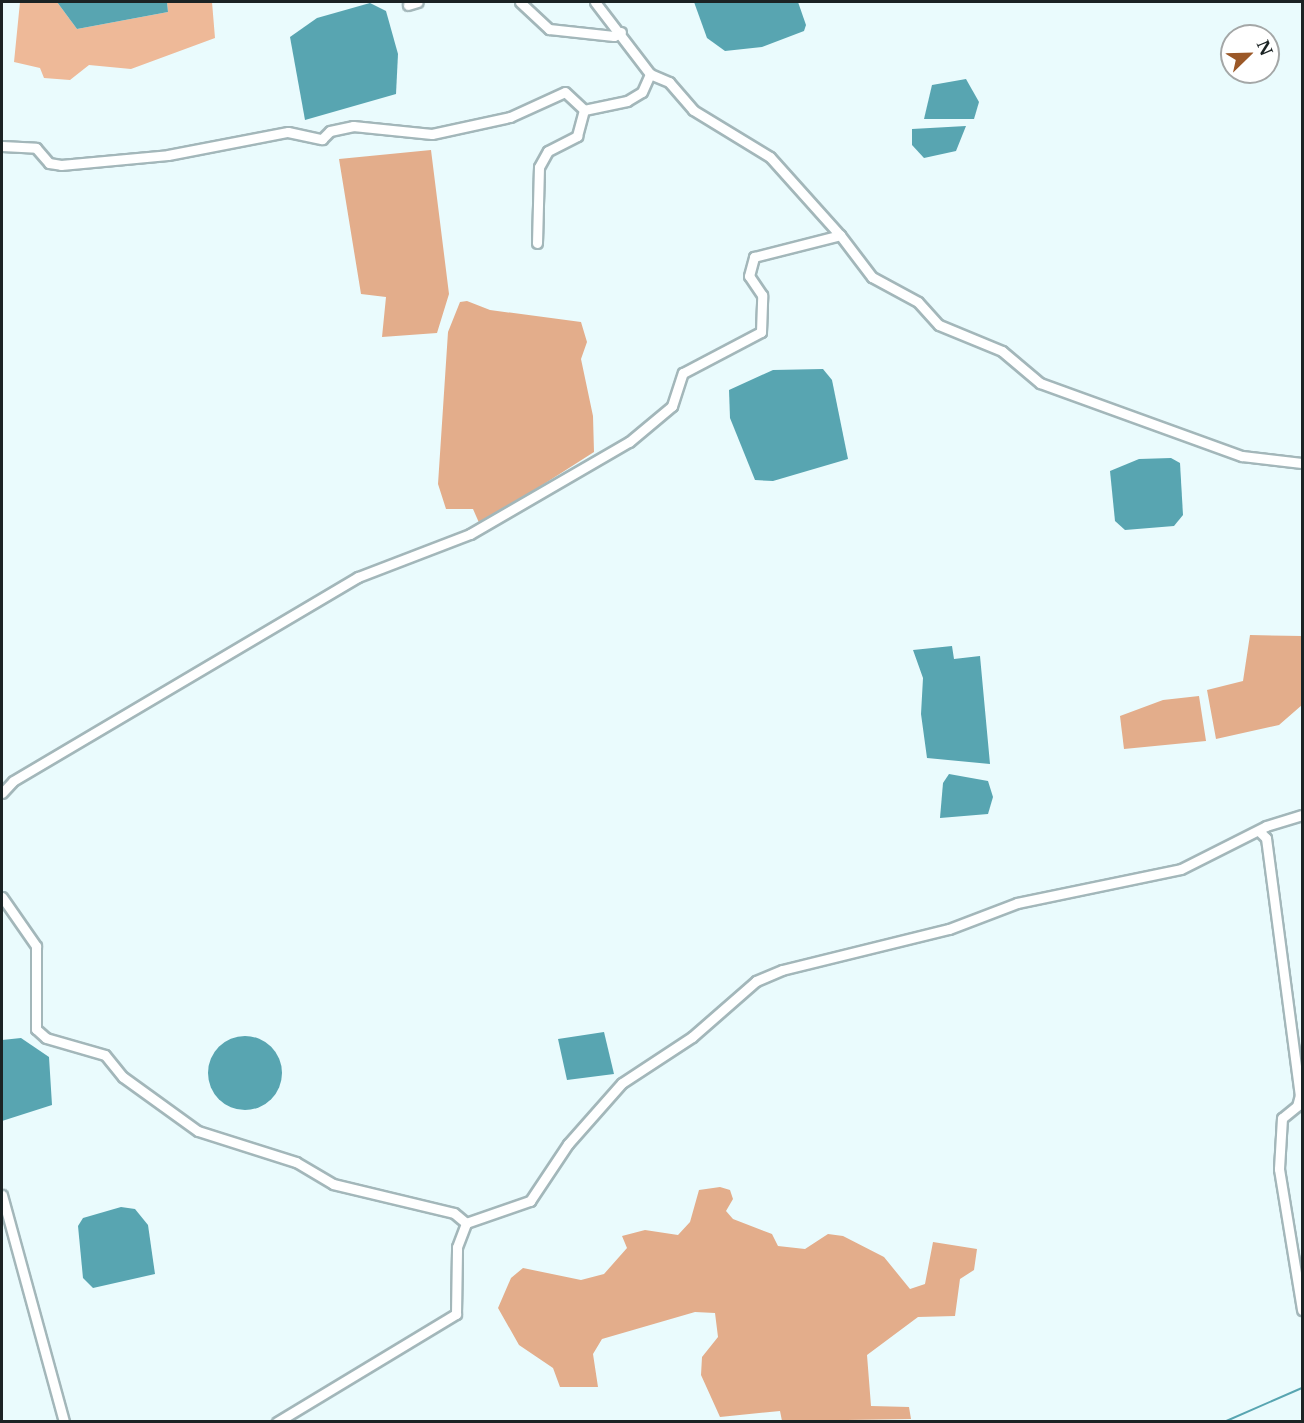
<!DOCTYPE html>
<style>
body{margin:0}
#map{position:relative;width:1304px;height:1423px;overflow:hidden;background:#eafbfd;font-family:"Libre Baskerville",serif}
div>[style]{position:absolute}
.green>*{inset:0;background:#eeb998}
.forest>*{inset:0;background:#e3ad8b}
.water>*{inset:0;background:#58a5b1}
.round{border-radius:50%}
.stream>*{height:2px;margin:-1px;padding:0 1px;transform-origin:1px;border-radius:1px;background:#58a5b1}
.roads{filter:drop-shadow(2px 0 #a3b7ba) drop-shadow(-2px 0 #a3b7ba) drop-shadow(0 2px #a3b7ba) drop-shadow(0 -2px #a3b7ba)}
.minor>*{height:9px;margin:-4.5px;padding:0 4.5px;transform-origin:4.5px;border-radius:4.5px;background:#fff}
span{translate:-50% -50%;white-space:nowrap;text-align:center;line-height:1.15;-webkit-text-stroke:4.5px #fff;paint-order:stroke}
.frame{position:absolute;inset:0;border:3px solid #1b2324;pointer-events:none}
.north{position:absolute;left:1220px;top:24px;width:60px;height:60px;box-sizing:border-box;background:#fff;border:2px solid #a4a7a7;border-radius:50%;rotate:67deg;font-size:16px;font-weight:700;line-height:24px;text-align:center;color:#1b2324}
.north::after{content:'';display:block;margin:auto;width:21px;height:27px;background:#9b5828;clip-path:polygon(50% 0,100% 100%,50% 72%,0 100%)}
</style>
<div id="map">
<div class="green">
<i style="clip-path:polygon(20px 2px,57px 2px,77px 29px,168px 12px,167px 2px,212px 2px,215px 38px,131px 69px,89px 65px,70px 80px,44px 78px,40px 68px,14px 62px)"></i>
</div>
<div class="forest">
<i style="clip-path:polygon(431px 150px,449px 294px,437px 333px,382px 337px,386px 297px,361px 294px,339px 159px)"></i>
<i style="clip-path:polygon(467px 301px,490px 310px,581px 322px,587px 342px,581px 359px,593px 416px,594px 452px,480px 525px,473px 509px,446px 509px,438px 484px,448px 332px,460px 302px)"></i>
<i style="clip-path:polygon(1250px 635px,1302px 636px,1302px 705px,1279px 725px,1216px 739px,1207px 690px,1243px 681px)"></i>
<i style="clip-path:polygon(1199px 696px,1206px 741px,1124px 749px,1120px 716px,1163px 700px)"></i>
<i style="clip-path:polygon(720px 1187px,730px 1190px,733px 1199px,726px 1211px,733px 1219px,772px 1234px,778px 1246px,805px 1249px,828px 1234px,843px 1236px,884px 1257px,910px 1289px,925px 1284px,933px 1242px,977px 1249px,974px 1270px,960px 1279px,955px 1316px,918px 1317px,867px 1355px,871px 1406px,909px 1407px,911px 1419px,782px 1421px,780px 1411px,720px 1417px,701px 1375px,702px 1357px,718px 1337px,715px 1313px,695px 1312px,602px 1339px,593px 1354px,598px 1387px,560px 1387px,553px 1368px,519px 1345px,498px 1308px,511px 1278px,523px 1268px,581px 1280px,604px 1274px,627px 1248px,622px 1236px,645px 1230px,678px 1235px,690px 1222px,699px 1190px)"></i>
</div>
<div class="water">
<i style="clip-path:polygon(57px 2px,167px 2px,168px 12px,77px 29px)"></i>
<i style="clip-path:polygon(694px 2px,798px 2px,806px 25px,804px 31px,762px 47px,725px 51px,707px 38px)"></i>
<i style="clip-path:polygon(370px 3px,386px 11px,398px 54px,396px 94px,305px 120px,290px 37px,317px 18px)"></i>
<i style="clip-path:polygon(966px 79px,979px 102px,974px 119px,924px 119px,932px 85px)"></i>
<i style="clip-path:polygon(966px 126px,956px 151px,924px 158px,912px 145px,912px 129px)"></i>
<i style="clip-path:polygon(823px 369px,832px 380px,848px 459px,773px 481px,755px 480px,730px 418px,729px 390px,773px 370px)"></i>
<i style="clip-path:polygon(1139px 459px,1171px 458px,1180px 463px,1183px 515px,1174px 526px,1125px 530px,1115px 521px,1110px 471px)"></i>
<i style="clip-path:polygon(952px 646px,954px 659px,980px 656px,990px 764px,927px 758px,921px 714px,923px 678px,913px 650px)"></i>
<i style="clip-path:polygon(949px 774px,988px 781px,993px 797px,988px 814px,940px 818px,943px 783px)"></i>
<i style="clip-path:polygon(604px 1032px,614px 1074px,567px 1080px,558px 1039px)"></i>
<i class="round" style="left:208px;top:1036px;width:74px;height:74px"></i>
<i style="clip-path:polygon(21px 1038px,49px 1057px,52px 1105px,2px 1121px,2px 1040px)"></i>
<i style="clip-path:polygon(121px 1207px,135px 1209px,148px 1225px,155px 1274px,93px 1288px,83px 1278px,78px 1226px,83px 1218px)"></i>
</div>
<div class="stream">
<i style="left:1224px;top:1422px;width:85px;rotate:-23.6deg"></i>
</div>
<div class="roads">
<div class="minor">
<i style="left:520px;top:2px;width:40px;rotate:43deg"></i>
<i style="left:549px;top:29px;width:65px;rotate:6.1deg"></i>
<i style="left:614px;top:36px;width:8px;rotate:-30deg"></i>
<i style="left:595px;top:2px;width:91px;rotate:52.6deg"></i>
<i style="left:650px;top:74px;width:21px;rotate:23deg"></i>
<i style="left:669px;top:82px;width:37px;rotate:49deg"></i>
<i style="left:693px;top:110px;width:90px;rotate:31.4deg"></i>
<i style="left:770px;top:157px;width:105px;rotate:48.1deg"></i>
<i style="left:408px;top:5px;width:10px;rotate:-17deg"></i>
<i style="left:2px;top:146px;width:34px;rotate:3deg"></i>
<i style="left:36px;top:148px;width:20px;rotate:49deg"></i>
<i style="left:49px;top:163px;width:12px;rotate:9deg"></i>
<i style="left:61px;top:165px;width:107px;rotate:-5.3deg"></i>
<i style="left:168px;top:155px;width:122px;rotate:-10.9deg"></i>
<i style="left:288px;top:132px;width:35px;rotate:12deg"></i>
<i style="left:322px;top:139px;width:11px;rotate:-45deg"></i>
<i style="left:330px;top:131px;width:24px;rotate:-12deg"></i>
<i style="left:353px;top:126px;width:79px;rotate:5.8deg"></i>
<i style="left:432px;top:134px;width:80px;rotate:-12.3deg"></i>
<i style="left:510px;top:117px;width:60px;rotate:-24.4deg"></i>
<i style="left:565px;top:92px;width:26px;rotate:43deg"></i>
<i style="left:584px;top:110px;width:44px;rotate:-11.8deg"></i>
<i style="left:627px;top:101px;width:17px;rotate:-31deg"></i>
<i style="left:642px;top:92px;width:20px;rotate:-66deg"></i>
<i style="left:537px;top:243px;width:76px;rotate:-88.5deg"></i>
<i style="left:539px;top:167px;width:18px;rotate:-61deg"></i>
<i style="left:548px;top:151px;width:33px;rotate:-27deg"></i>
<i style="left:577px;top:136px;width:27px;rotate:-75deg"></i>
<i style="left:2px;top:793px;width:16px;rotate:-47deg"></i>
<i style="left:13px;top:781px;width:401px;rotate:-30.6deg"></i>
<i style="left:358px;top:577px;width:120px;rotate:-21deg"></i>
<i style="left:470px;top:534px;width:184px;rotate:-30.1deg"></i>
<i style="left:629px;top:442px;width:56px;rotate:-39.9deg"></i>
<i style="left:672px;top:406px;width:35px;rotate:-72deg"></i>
<i style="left:683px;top:373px;width:88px;rotate:-27.7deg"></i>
<i style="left:761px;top:332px;width:37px;rotate:-88deg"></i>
<i style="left:762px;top:295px;width:23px;rotate:-124deg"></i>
<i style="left:749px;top:276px;width:20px;rotate:-75deg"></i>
<i style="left:754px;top:257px;width:89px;rotate:-14.3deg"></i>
<i style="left:840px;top:235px;width:53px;rotate:52.7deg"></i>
<i style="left:872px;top:277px;width:52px;rotate:28.5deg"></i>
<i style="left:918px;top:302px;width:31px;rotate:48deg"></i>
<i style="left:939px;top:325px;width:68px;rotate:22.4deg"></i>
<i style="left:1002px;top:351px;width:50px;rotate:40.1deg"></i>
<i style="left:1040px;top:383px;width:215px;rotate:19.9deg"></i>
<i style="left:1242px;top:456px;width:60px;rotate:6.7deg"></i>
<i style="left:1259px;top:831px;width:10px;rotate:45deg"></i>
<i style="left:1266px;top:838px;width:259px;rotate:82.5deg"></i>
<i style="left:1300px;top:1095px;width:11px;rotate:105deg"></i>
<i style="left:1297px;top:1106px;width:19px;rotate:141deg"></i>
<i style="left:1282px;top:1118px;width:51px;rotate:93.4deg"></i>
<i style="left:1279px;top:1169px;width:143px;rotate:80.7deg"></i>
<i style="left:2px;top:897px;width:60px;rotate:55.2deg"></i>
<i style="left:36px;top:946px;width:83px;rotate:90deg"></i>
<i style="left:36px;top:1029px;width:13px;rotate:42deg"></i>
<i style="left:46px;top:1038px;width:61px;rotate:16.1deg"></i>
<i style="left:105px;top:1055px;width:28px;rotate:51deg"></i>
<i style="left:123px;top:1077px;width:92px;rotate:35.8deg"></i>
<i style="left:198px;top:1131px;width:103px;rotate:17.6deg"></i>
<i style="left:296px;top:1162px;width:43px;rotate:30.7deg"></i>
<i style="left:333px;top:1184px;width:124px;rotate:13.5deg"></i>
<i style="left:454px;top:1213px;width:16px;rotate:40deg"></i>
<i style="left:2px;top:1195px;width:235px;rotate:74.7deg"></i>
<i style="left:277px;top:1422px;width:209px;rotate:-31.1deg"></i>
<i style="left:456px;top:1314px;width:67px;rotate:-89.1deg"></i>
<i style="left:457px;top:1247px;width:26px;rotate:-69deg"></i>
<i style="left:466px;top:1223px;width:68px;rotate:-19deg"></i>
<i style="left:530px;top:1201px;width:69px;rotate:-56.3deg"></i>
<i style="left:568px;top:1144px;width:81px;rotate:-48.5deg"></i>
<i style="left:622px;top:1083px;width:84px;rotate:-33.3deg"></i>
<i style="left:692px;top:1037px;width:85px;rotate:-41.2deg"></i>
<i style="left:756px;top:981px;width:28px;rotate:-23deg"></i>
<i style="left:782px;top:970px;width:172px;rotate:-13.8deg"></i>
<i style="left:949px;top:929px;width:73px;rotate:-20.9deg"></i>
<i style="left:1017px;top:903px;width:167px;rotate:-11.7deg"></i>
<i style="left:1181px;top:869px;width:95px;rotate:-26.8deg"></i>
<i style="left:1266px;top:826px;width:38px;rotate:-17deg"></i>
</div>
</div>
<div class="frame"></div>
<div class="north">N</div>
</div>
